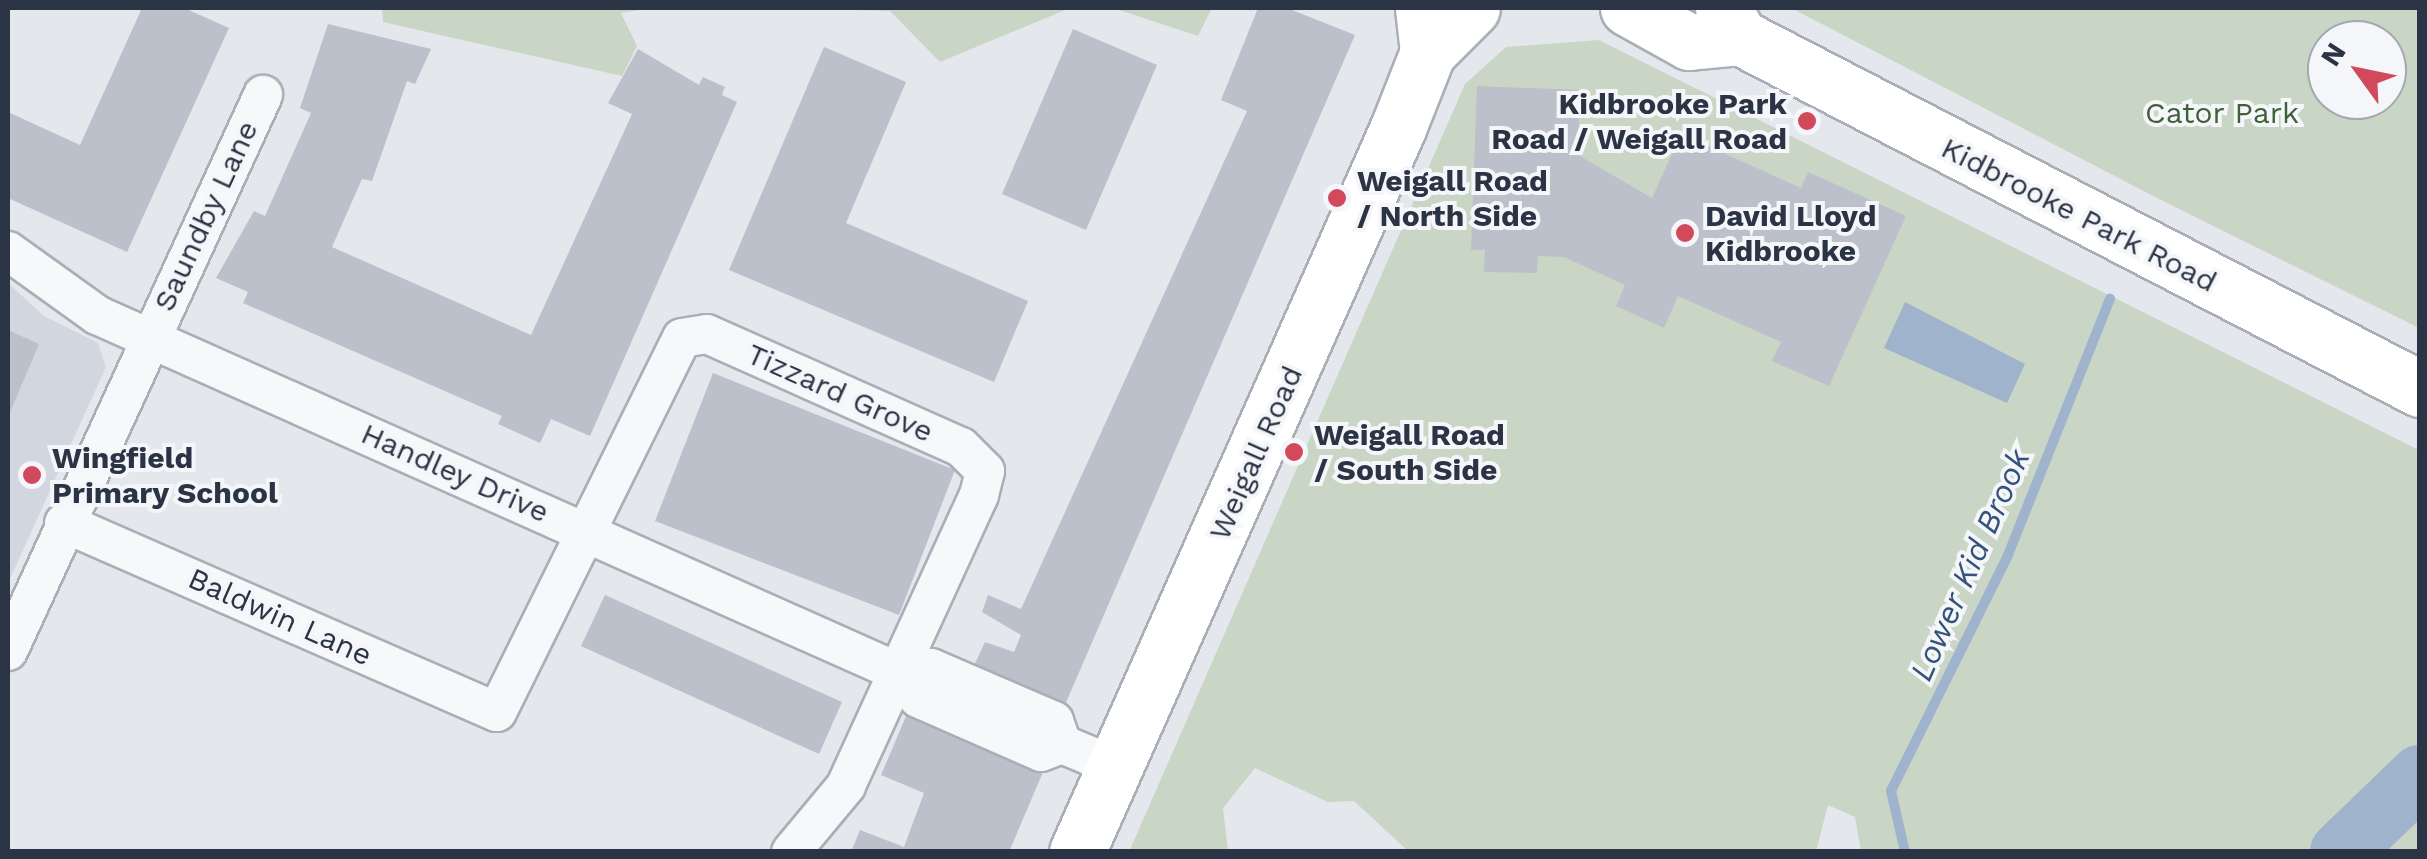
<!DOCTYPE html>
<style>
body{margin:0}
#map{position:relative;width:2427px;height:859px;overflow:hidden;background:#e4e7ec;font-family:"Work Sans",sans-serif}
div>[style]{position:absolute}
.built>*{inset:0;background:#d2d6de}
.green>*{inset:0;background:#c9d6c5}
.water>*{inset:0;background:#9fb4cc}
.stream>*{height:10px;margin:-5px;padding:0 5px;transform-origin:5px;border-radius:5px;background:#9fb4cc}
.river>*{height:62px;margin:-31px;padding:0 31px;transform-origin:31px;border-radius:31px;background:#9fb4cc}
.building>*{inset:0;background:#bbc0ca}
.roads{filter:drop-shadow(2px 0 #a9aeb7) drop-shadow(-2px 0 #a9aeb7) drop-shadow(0 2px #a9aeb7) drop-shadow(0 -2px #a9aeb7)}
.street>*{height:38px;margin:-19px;padding:0 19px;transform-origin:19px;border-radius:19px;background:#f7f8fa}
.secondary>*{height:55px;margin:-27.5px;padding:0 27.5px;transform-origin:27.5px;border-radius:27.5px;background:#fff}
.highway>*{height:55px;margin:-27.5px;padding:0 27.5px;transform-origin:27.5px;border-radius:27.5px;background:#fff}
.dots>*{width:28px;height:28px;translate:-50% -50%;box-sizing:border-box;border:5px solid #f4f6f9;border-radius:50%}
span{translate:-50% -50%;white-space:nowrap;text-align:center;line-height:1.15;-webkit-text-stroke:8px #f4f6f9;paint-order:stroke}
.poi-label{font-size:30px;color:#2b3445;font-weight:700}
.right{translate:-100% -50%;text-align:right}
.left{translate:0 -50%;text-align:left}
.park-label{font-size:30px;color:#3f6138}
.street-label{font-size:30px;color:#2b3445}
.water-label{font-size:32px;color:#34527a;font-style:italic}
.frame{position:absolute;inset:0;border:10px solid #2b3445;pointer-events:none}
.north{position:absolute;left:2307px;top:20px;width:100px;height:100px;box-sizing:border-box;background:#f4f6f9;border:2px solid #a4a8b1;border-radius:50%;rotate:303deg;font-size:28px;font-weight:700;line-height:40px;text-align:center;color:#2b3445}
.north::after{content:'';display:block;margin:auto;width:35px;height:45px;background:#d1495b;clip-path:polygon(50% 0,100% 100%,50% 72%,0 100%)}
</style>
<div id="map">
<div class="built">
<i style="clip-path:polygon(8px 283px,44px 316px,98px 343px,106px 367px,8px 583px)"></i>
</div>
<div class="green">
<i style="clip-path:polygon(382px 8px,650px 8px,621px 13px,637px 46px,622px 76px,383px 22px)"></i>
<i style="clip-path:polygon(784px 8px,1070px 8px,940px 62px,890px 11px)"></i>
<i style="clip-path:polygon(1113px 8px,1212px 8px,1198px 36px)"></i>
<i style="clip-path:polygon(evenodd,1791px 8px,2419px 8px,2419px 328px,2159px 199px,1791px 8px,2327px 40px,2387px 40px,2387px 100px,2327px 100px,2327px 40px)"></i>
<i style="clip-path:polygon(1599px 40px,2419px 450px,2419px 851px,1861px 851px,1855px 817px,1828px 805px,1816px 851px,1408px 851px,1354px 801px,1328px 802px,1255px 768px,1223px 808px,1228px 851px,1129px 852px,1465px 84px,1506px 47px)"></i>
</div>
<div class="water">
<i style="clip-path:polygon(1905px 302px,2025px 364px,2007px 403px,1884px 348px)"></i>
</div>
<div class="stream">
<i style="left:1905px;top:852px;width:63px;rotate:-102.9deg"></i>
<i style="left:1891px;top:791px;width:263px;rotate:-63.6deg"></i>
<i style="left:2008px;top:555px;width:276px;rotate:-68.3deg"></i>
</div>
<div class="river">
<i style="left:2341px;top:852px;width:110px;rotate:-43.9deg"></i>
</div>
<div class="building">
<i style="clip-path:polygon(142px 8px,184px 8px,229px 28px,127px 252px,8px 198px,8px 112px,80px 145px)"></i>
<i style="clip-path:polygon(1258px 8px,1287px 8px,1355px 35px,1061px 714px,972px 670px,985px 642px,1014px 652px,1021px 635px,982px 612px,988px 595px,1021px 609px,1247px 111px,1221px 100px)"></i>
<i style="clip-path:polygon(328px 24px,431px 49px,415px 84px,407px 81px,372px 181px,362px 179px,332px 247px,531px 335px,632px 114px,608px 103px,638px 49px,699px 85px,703px 77px,725px 87px,722px 95px,737px 102px,590px 436px,551px 419px,540px 443px,498px 424px,502px 416px,243px 303px,248px 292px,216px 278px,254px 211px,265px 216px,311px 113px,300px 108px)"></i>
<i style="clip-path:polygon(1073px 29px,1157px 65px,1086px 230px,1002px 194px)"></i>
<i style="clip-path:polygon(824px 47px,906px 82px,846px 223px,1028px 301px,994px 382px,729px 270px)"></i>
<i style="clip-path:polygon(1477px 86px,1580px 90px,1578px 155px,1652px 198px,1681px 134px,1801px 188px,1808px 172px,1906px 216px,1829px 386px,1772px 361px,1781px 342px,1678px 296px,1664px 328px,1616px 306px,1625px 285px,1564px 257px,1538px 256px,1537px 273px,1484px 272px,1485px 250px,1471px 250px)"></i>
<i style="clip-path:polygon(8px 330px,39px 344px,8px 417px)"></i>
<i style="clip-path:polygon(713px 373px,955px 470px,899px 615px,655px 521px)"></i>
<i style="clip-path:polygon(605px 595px,842px 702px,819px 754px,581px 646px)"></i>
<i style="clip-path:polygon(907px 714px,1043px 772px,1009px 852px,851px 852px,860px 830px,904px 847px,924px 793px,881px 775px)"></i>
</div>
<div class="roads">
<div class="street">
<i style="left:8px;top:251px;width:110px;rotate:35.7deg"></i>
<i style="left:97px;top:315px;width:877px;rotate:24.02deg"></i>
<i style="left:898px;top:672px;width:16px;rotate:27deg"></i>
<i style="left:912px;top:679px;width:20px;rotate:72deg"></i>
<i style="left:918px;top:698px;width:134px;rotate:23.7deg"></i>
<i style="left:1041px;top:752px;width:22px;rotate:-21deg"></i>
<i style="left:1062px;top:744px;width:56px;rotate:22.9deg"></i>
<i style="left:64px;top:523px;width:472px;rotate:23.6deg"></i>
<i style="left:497px;top:712px;width:417px;rotate:-63.7deg"></i>
<i style="left:682px;top:338px;width:25px;rotate:-9deg"></i>
<i style="left:707px;top:334px;width:278px;rotate:24deg"></i>
<i style="left:961px;top:447px;width:34px;rotate:45deg"></i>
<i style="left:985px;top:471px;width:25px;rotate:104deg"></i>
<i style="left:979px;top:495px;width:320px;rotate:114.6deg"></i>
<i style="left:846px;top:786px;width:86px;rotate:129.8deg"></i>
<i style="left:8px;top:651px;width:612px;rotate:-65.36deg"></i>
<i style="left:912px;top:679px;width:22px;rotate:-30deg"></i>
<i style="left:931px;top:668px;width:134px;rotate:23.3deg"></i>
<i style="left:1054px;top:721px;width:24px;rotate:71deg"></i>
</div>
<div class="secondary">
<i style="left:1428px;top:52px;width:62px;rotate:-45deg"></i>
<i style="left:1077px;top:852px;width:792px;rotate:-66.09deg"></i>
<i style="left:1398px;top:128px;width:82px;rotate:-68.5deg"></i>
<i style="left:1428px;top:52px;width:44px;rotate:-96.5deg"></i>
</div>
<div class="highway">
<i style="left:1628px;top:8px;width:70px;rotate:29.1deg"></i>
<i style="left:1689px;top:42px;width:51px;rotate:-5.6deg"></i>
<i style="left:1723px;top:8px;width:34px;rotate:60deg"></i>
<i style="left:1740px;top:37px;width:766px;rotate:27.37deg"></i>
</div>
</div>
<div class="dots">
<i style="left:1807px;top:121px;background:#d1495b"></i>
<i style="left:1337px;top:198px;background:#d1495b"></i>
<i style="left:1685px;top:233px;background:#d1495b"></i>
<i style="left:1294px;top:452px;background:#d1495b"></i>
<i style="left:32px;top:475px;background:#d1495b"></i>
</div>
<div class="poi-label">
<span class="right" style="left:1787px;top:121px">Kidbrooke Park<br>Road / Weigall Road</span>
<span class="left" style="left:1357px;top:198px">Weigall Road<br>/ North Side</span>
<span class="left" style="left:1705px;top:233px">David Lloyd<br>Kidbrooke</span>
<span class="left" style="left:1314px;top:452px">Weigall Road<br>/ South Side</span>
<span class="left" style="left:52px;top:475px">Wingfield<br>Primary School</span>
</div>
<div class="park-label">
<span style="left:2222px;top:113px">Cator Park</span>
</div>
<div class="street-label">
<span style="left:2079px;top:215px;rotate:27deg">Kidbrooke Park Road</span>
<span style="left:206px;top:216px;rotate:-65deg">Saundby Lane</span>
<span style="left:840px;top:393px;rotate:24deg">Tizzard Grove</span>
<span style="left:1256px;top:453px;rotate:-66deg">Weigall Road</span>
<span style="left:455px;top:473px;rotate:24deg">Handley Drive</span>
<span style="left:280px;top:617px;rotate:24deg">Baldwin Lane</span>
</div>
<div class="water-label">
<span style="left:1970px;top:565px;rotate:-66deg">Lower Kid Brook</span>
</div>
<div class="frame"></div>
<div class="north">N</div>
</div>
